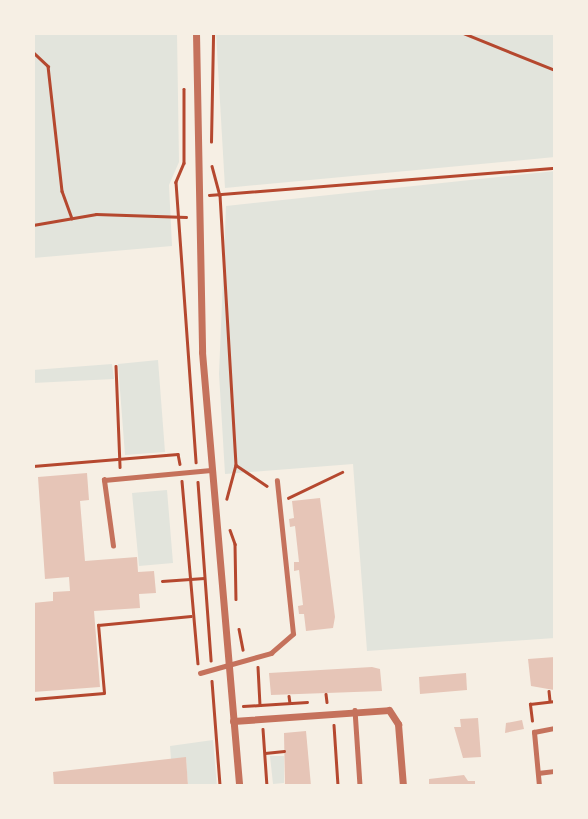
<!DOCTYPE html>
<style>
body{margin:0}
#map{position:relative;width:588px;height:819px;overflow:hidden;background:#f6efe4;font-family:"PT Sans Narrow",sans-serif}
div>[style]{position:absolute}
.green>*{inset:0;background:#e2e4dc}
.building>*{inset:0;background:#e6c5b7}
.path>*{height:2.5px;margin:-1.25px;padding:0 1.25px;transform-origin:1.25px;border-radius:1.25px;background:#b5482f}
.service>*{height:4.5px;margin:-2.25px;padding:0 2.25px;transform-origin:2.25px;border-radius:2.25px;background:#c5725c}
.minor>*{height:7px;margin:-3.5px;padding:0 3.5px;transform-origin:3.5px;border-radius:3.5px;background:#c5725c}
span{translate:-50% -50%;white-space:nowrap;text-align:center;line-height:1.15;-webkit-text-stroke:7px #f6efe4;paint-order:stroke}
.frame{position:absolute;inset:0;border:35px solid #f6efe4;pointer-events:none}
</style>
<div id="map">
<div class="green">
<i style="clip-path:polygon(33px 33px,177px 33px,179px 162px,169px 185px,172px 246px,33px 258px)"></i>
<i style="clip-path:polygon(216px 33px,555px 33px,555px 157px,225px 188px)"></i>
<i style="clip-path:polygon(555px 171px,555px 638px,367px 651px,353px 464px,225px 474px,219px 374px,226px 206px)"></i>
<i style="clip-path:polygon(158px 360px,165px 452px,125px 455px,118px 364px)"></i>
<i style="clip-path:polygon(112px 364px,114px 379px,33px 383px,33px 370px)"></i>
<i style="clip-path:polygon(167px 490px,173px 563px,139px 566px,132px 493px)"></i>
<i style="clip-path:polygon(213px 740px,217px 786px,188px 786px,186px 758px,171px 759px,170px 746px)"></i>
<i style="clip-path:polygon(270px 756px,284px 756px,284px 783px,273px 784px)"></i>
</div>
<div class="building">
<i style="clip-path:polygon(87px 473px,89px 500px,80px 501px,85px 561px,137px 557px,138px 572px,154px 571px,156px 593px,139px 594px,140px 608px,94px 611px,100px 687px,33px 692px,33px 603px,53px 601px,53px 592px,70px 591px,69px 577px,45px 579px,38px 477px)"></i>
<i style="clip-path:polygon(320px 498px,335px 617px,333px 628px,306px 631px,304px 614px,299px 614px,298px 606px,303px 605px,299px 570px,294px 571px,294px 562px,299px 562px,295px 526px,290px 527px,289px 519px,294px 518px,292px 501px)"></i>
<i style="clip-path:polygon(555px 657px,554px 690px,531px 686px,528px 659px)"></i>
<i style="clip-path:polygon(372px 667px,380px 669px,382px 691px,271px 695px,269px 673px)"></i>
<i style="clip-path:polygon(466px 673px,467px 690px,420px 694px,419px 677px)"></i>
<i style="clip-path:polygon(478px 718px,481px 757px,463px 758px,454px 727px,461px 727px,460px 719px)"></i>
<i style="clip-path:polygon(522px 720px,524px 729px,505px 733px,506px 723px)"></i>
<i style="clip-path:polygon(306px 731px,311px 786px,285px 786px,284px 733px)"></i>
<i style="clip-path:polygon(186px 757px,188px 786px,54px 786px,53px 772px)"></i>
<i style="clip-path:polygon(464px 775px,468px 781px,475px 781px,475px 786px,429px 786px,429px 779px)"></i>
</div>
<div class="path">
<i style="left:463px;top:33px;width:99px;rotate:21.9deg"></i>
<i style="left:33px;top:52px;width:21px;rotate:43deg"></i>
<i style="left:48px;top:66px;width:126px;rotate:83.6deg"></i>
<i style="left:62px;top:191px;width:29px;rotate:70deg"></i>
<i style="left:184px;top:89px;width:74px;rotate:90deg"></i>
<i style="left:184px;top:163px;width:21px;rotate:113deg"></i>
<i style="left:176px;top:182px;width:281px;rotate:85.9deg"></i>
<i style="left:211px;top:142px;width:109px;rotate:-88.9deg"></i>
<i style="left:212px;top:166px;width:30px;rotate:75deg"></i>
<i style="left:220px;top:195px;width:270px;rotate:86.6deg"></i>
<i style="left:236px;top:465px;width:35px;rotate:105deg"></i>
<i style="left:209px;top:195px;width:347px;rotate:-4.5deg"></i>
<i style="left:33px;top:225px;width:64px;rotate:-9.9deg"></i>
<i style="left:96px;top:214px;width:90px;rotate:1.9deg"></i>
<i style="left:116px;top:366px;width:101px;rotate:87.7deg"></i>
<i style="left:236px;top:465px;width:37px;rotate:34deg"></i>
<i style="left:33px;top:466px;width:145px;rotate:-4.7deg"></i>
<i style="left:178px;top:454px;width:10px;rotate:79deg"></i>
<i style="left:182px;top:481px;width:183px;rotate:85deg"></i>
<i style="left:198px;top:482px;width:179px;rotate:85.8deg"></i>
<i style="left:288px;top:498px;width:60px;rotate:-25.7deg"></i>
<i style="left:230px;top:530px;width:15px;rotate:70deg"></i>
<i style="left:235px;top:544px;width:55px;rotate:89deg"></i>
<i style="left:162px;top:581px;width:42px;rotate:-4.1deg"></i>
<i style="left:239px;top:629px;width:21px;rotate:79deg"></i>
<i style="left:258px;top:667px;width:38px;rotate:87deg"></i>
<i style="left:260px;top:705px;width:47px;rotate:-3.7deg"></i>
<i style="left:212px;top:681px;width:105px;rotate:85.6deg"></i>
<i style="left:549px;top:691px;width:10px;rotate:84deg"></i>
<i style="left:326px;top:694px;width:8px;rotate:83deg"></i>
<i style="left:289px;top:696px;width:7px;rotate:82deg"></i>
<i style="left:33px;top:699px;width:71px;rotate:-4.8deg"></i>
<i style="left:104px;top:693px;width:68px;rotate:-95deg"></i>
<i style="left:98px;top:625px;width:93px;rotate:-5.5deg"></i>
<i style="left:243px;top:706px;width:17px;rotate:-3deg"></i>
<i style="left:532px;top:721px;width:17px;rotate:-97deg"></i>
<i style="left:530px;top:704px;width:25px;rotate:-7deg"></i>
<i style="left:334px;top:725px;width:61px;rotate:86.2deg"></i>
<i style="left:263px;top:729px;width:57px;rotate:86deg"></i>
<i style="left:265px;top:753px;width:19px;rotate:-6deg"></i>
</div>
<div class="service">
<i style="left:113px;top:546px;width:67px;rotate:-97.8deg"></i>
<i style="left:104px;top:480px;width:107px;rotate:-5.3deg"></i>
<i style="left:200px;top:673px;width:74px;rotate:-15.7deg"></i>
<i style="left:271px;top:653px;width:29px;rotate:-41deg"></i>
<i style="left:293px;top:634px;width:154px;rotate:-96deg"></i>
<i style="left:355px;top:710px;width:76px;rotate:86.2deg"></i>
<i style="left:538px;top:773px;width:17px;rotate:-7deg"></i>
<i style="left:539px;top:786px;width:54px;rotate:-95.3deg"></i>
<i style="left:534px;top:732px;width:21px;rotate:-11deg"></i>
</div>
<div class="minor">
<i style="left:196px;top:33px;width:319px;rotate:88.9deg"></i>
<i style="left:202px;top:352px;width:436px;rotate:85.1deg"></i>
<i style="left:233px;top:721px;width:156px;rotate:-4deg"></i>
<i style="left:389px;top:710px;width:17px;rotate:57deg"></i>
<i style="left:398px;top:724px;width:62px;rotate:85.4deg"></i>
</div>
<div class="frame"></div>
</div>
